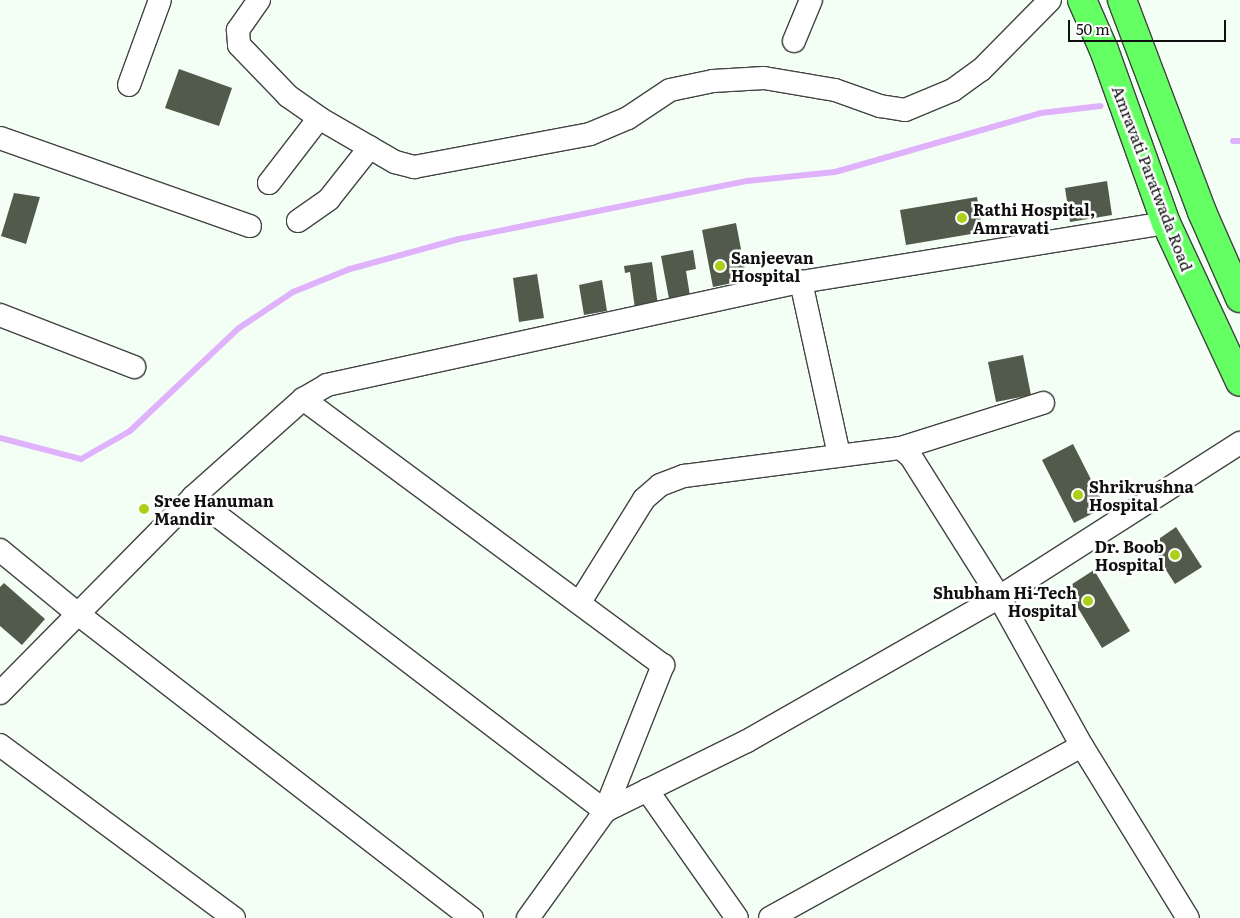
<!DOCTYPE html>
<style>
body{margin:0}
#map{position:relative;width:1240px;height:918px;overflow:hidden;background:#f3fff4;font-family:Literata,serif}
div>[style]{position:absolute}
.stream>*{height:6px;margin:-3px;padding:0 3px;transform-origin:3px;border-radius:3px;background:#e0b2fc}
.building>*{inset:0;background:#515a4b}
.roads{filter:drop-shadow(1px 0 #434343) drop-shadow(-1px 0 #434343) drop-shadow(0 1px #434343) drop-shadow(0 -1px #434343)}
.minor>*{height:22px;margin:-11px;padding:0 11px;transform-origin:11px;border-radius:11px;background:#fff}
.major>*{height:28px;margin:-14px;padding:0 14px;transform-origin:14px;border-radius:14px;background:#63ff63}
.dots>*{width:14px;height:14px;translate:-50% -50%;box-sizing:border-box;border:2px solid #fff;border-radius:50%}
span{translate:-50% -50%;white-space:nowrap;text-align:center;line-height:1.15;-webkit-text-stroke:5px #fff;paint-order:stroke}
.street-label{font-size:16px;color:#101010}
.poi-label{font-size:16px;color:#101010;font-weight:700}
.left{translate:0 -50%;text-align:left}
.right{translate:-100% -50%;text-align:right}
.scale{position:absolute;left:1068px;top:20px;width:158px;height:22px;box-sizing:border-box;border:2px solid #101010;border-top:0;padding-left:6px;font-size:15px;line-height:18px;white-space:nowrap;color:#101010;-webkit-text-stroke:4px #fff;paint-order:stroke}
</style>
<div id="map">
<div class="stream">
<i style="left:1233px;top:141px;width:7px"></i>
<i style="left:0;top:438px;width:84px;rotate:14.5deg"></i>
<i style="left:81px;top:459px;width:56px;rotate:-29.7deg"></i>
<i style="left:130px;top:431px;width:150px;rotate:-43.4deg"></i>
<i style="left:239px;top:328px;width:65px;rotate:-33.7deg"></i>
<i style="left:293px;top:292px;width:61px;rotate:-22deg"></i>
<i style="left:350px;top:269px;width:113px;rotate:-15.4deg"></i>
<i style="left:459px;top:239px;width:294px;rotate:-11.4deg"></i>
<i style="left:747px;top:181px;width:88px;rotate:-5.8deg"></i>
<i style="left:835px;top:172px;width:214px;rotate:-16deg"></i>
<i style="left:1041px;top:113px;width:60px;rotate:-6.7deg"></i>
</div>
<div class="building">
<i style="clip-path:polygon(179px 69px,232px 88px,219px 126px,165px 108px)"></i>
<i style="clip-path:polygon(1107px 181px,1112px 215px,1070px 222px,1065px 188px)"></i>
<i style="clip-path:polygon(14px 193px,40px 197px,26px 244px,1px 236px)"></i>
<i style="clip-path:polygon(977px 197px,983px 232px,906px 245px,900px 210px)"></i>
<i style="clip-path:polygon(736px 223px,747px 280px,713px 287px,702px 230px)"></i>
<i style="clip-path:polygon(693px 250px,696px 269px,686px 271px,690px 296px,669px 299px,661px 256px)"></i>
<i style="clip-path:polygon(652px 262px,658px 306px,635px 309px,630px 272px,625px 273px,624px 266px)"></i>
<i style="clip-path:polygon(537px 274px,544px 318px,519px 322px,513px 278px)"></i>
<i style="clip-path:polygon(602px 280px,607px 311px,584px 315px,579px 285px)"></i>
<i style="clip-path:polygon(1023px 355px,1031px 395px,996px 402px,988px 362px)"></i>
<i style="clip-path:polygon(1073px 444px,1105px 507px,1074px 523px,1042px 460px)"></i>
<i style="clip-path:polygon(1176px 527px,1202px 567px,1175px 584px,1150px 545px)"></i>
<i style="clip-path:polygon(1094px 570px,1130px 631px,1102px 648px,1066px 588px)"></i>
<i style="clip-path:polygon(4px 583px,45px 619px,22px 645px,0 626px,0 587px)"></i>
</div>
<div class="roads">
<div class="minor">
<i style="left:259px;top:0;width:37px;rotate:125deg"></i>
<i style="left:238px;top:30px;width:15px;rotate:86deg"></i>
<i style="left:239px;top:45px;width:71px;rotate:46.1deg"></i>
<i style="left:288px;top:96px;width:38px;rotate:35deg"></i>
<i style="left:319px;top:118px;width:88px;rotate:30.1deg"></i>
<i style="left:395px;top:162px;width:20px;rotate:15deg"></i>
<i style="left:414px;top:167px;width:179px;rotate:-10.6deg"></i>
<i style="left:590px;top:134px;width:41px;rotate:-22.8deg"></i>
<i style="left:628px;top:118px;width:50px;rotate:-33.7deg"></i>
<i style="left:670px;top:90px;width:44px;rotate:-11.8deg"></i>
<i style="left:713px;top:81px;width:51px;rotate:-3.4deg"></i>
<i style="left:764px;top:78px;width:72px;rotate:9.6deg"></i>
<i style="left:835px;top:90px;width:48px;rotate:19.6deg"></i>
<i style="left:880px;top:106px;width:25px;rotate:9deg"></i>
<i style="left:905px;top:110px;width:52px;rotate:-22.6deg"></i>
<i style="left:953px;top:90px;width:34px;rotate:-36deg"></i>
<i style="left:981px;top:70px;width:98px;rotate:-45.4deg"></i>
<i style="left:794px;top:41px;width:44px;rotate:-67.5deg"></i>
<i style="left:129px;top:85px;width:90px;rotate:-70deg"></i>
<i style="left:0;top:138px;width:265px;rotate:19.4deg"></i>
<i style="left:269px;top:183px;width:82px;rotate:-52.4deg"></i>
<i style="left:298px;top:221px;width:38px;rotate:-35deg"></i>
<i style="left:329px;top:199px;width:66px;rotate:-51.7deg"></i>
<i style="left:801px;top:282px;width:177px;rotate:77.6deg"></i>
<i style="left:0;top:315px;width:144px;rotate:21.2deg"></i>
<i style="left:303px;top:399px;width:448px;rotate:36.5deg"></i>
<i style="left:663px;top:665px;width:157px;rotate:111.7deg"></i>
<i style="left:605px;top:811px;width:132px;rotate:125.7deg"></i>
<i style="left:901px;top:448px;width:149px;rotate:-17.6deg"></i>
<i style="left:193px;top:497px;width:518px;rotate:37.31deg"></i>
<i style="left:605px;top:811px;width:158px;rotate:-26.2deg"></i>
<i style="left:747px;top:741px;width:290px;rotate:-29.7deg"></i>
<i style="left:999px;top:597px;width:286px;rotate:-32.6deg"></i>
<i style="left:0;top:550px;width:101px;rotate:39.4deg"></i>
<i style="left:78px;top:614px;width:498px;rotate:37.7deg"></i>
<i style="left:580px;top:602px;width:121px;rotate:-58.1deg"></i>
<i style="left:644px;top:499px;width:21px;rotate:-41deg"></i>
<i style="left:660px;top:485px;width:26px;rotate:-21deg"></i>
<i style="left:684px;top:476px;width:219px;rotate:-7.4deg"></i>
<i style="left:901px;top:448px;width:13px;rotate:42deg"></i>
<i style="left:911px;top:457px;width:165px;rotate:57.8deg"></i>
<i style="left:999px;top:597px;width:171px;rotate:60.9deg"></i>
<i style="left:1082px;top:746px;width:202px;rotate:58.4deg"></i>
<i style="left:0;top:693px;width:275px;rotate:-45.4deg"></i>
<i style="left:193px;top:497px;width:147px;rotate:-41.7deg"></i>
<i style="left:303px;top:399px;width:28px;rotate:-30deg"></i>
<i style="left:327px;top:385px;width:485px;rotate:-12.3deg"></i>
<i style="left:801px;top:282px;width:370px;rotate:-9.2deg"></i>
<i style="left:0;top:745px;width:291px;rotate:36.5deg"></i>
<i style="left:647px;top:790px;width:156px;rotate:54.9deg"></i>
<i style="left:770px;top:918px;width:356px;rotate:-28.9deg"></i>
</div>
<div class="major">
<i style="left:1082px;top:0;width:55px;rotate:66.3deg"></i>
<i style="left:1104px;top:50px;width:184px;rotate:70.3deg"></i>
<i style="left:1166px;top:223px;width:175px;rotate:65deg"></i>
<i style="left:1122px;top:0;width:227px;rotate:69.3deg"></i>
<i style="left:1202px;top:212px;width:94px;rotate:66.2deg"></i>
</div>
</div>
<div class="dots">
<i style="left:962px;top:218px;background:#acd018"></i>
<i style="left:720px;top:266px;background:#acd018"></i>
<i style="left:1078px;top:495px;background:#acd018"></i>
<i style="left:144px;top:509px;background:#acd018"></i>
<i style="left:1175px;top:555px;background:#acd018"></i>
<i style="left:1088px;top:601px;background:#acd018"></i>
</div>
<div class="street-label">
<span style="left:1153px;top:178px;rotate:69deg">Amravati Paratwada Road</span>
</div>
<div class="poi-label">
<span class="left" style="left:973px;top:218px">Rathi Hospital,<br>Amravati</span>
<span class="left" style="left:731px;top:266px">Sanjeevan<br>Hospital</span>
<span class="left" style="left:1089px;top:495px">Shrikrushna<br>Hospital</span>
<span class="left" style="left:154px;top:509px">Sree Hanuman<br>Mandir</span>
<span class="right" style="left:1164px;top:555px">Dr. Boob<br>Hospital</span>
<span class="right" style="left:1077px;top:601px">Shubham Hi-Tech<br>Hospital</span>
</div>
<div class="scale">50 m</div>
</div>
